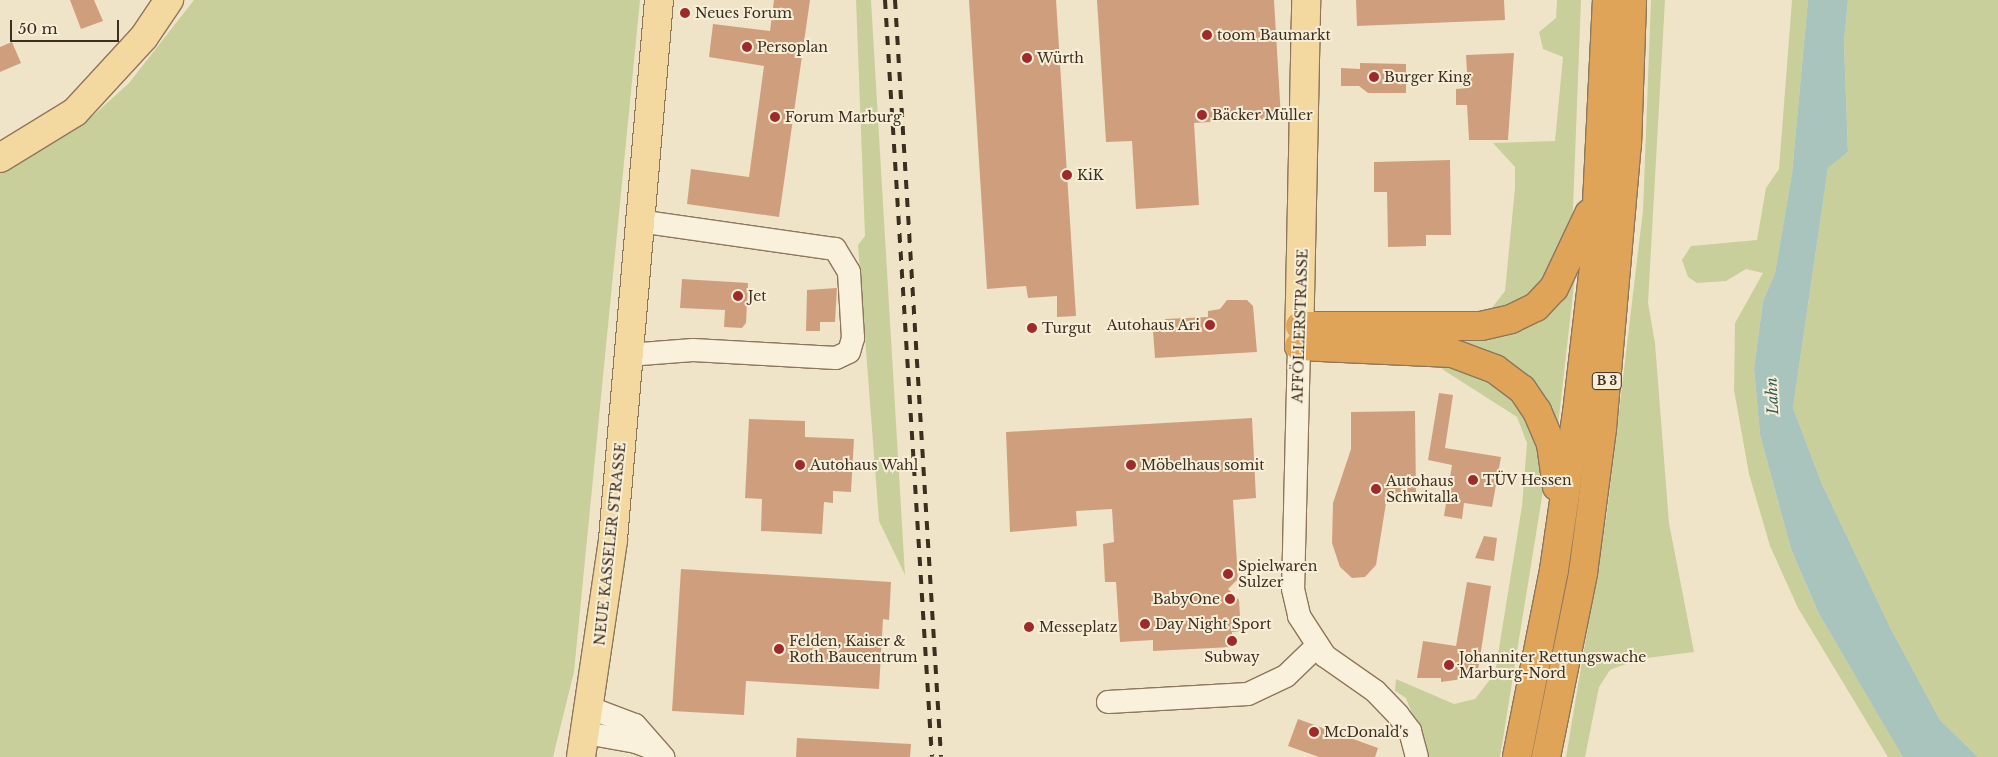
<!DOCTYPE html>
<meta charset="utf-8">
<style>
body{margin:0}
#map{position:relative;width:1998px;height:757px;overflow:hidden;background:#f0e4c8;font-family:"Libre Baskerville",serif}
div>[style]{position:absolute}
.green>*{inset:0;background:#c9cf9b}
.water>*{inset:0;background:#a9c4bc}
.building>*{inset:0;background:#cf9f7d}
.roads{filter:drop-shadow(1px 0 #8d765c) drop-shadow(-1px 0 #8d765c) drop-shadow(0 1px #8d765c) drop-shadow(0 -1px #8d765c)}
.minor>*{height:22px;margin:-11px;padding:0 11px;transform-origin:11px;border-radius:11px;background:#faf1dc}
.major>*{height:28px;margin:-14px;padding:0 14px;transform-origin:14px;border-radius:14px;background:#f3d9a0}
.highway>*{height:28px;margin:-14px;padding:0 14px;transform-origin:14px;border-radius:14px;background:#e0a458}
.rail>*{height:4px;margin-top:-2px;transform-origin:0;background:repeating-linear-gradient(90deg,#3d2e20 0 9px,transparent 0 18px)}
.dots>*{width:14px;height:14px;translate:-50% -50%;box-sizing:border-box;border:2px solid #f7eed8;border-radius:50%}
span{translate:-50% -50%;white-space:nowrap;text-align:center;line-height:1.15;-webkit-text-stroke:4px #f7eed8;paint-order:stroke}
.shield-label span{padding:1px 4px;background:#f7eed8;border:1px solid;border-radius:4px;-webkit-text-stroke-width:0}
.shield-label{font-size:12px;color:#3d2e20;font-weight:700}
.poi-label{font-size:14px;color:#3d2e20}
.left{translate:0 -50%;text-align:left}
.right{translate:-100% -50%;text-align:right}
.street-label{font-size:14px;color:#3d2e20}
.water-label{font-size:15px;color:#2f5d5a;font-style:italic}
.scale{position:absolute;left:10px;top:20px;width:109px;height:22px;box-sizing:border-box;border:2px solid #3d2e20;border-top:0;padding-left:6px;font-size:15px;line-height:18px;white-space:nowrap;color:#3d2e20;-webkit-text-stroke:4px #f7eed8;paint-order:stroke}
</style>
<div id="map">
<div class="green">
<i style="clip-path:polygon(194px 0,640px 0,574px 672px,553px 757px,0 757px,0 170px,86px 122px,129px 83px)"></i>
<i style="clip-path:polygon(856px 0,871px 0,905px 575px,879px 521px,858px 245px,865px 236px)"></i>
<i style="clip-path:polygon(1557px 0,1581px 0,1573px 209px,1564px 253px,1541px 284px,1530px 296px,1497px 314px,1488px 313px,1505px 291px,1515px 188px,1515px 167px,1493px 143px,1555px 141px,1563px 57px,1543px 49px,1539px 32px,1556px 18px)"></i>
<i style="clip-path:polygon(1651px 0,1665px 0,1648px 303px,1655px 343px,1669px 523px,1694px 652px,1639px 659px,1610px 670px,1599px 687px,1585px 757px,1566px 757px,1607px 512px,1643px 210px)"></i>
<i style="clip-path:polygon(1792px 0,1808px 0,1792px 173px,1775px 273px,1763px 301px,1754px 368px,1760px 435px,1791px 549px,1818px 612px,1904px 757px,1888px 757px,1798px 608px,1770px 546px,1749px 474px,1734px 390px,1735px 323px,1763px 273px,1746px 269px,1726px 281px,1697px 283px,1688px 277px,1682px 260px,1691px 246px,1757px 240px,1766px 188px,1779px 169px)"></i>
<i style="clip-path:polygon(1848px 0,1998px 0,1998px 757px,1978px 757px,1940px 720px,1891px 629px,1822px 484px,1793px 408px,1828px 168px,1848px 152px,1844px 42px)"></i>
<i style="clip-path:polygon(1571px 276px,1575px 276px,1557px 434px,1522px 379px,1450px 337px)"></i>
<i style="clip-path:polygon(1447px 362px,1471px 369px,1508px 391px,1530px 414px,1547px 466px,1500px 757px,1428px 757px,1406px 698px,1395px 691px,1396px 679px,1454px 704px,1475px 699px,1495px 673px,1522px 506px,1527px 443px,1517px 417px,1442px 369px)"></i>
</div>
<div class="water">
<i style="clip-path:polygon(1808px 0,1848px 0,1844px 42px,1848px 152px,1828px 168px,1793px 408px,1822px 484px,1891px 629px,1940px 720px,1978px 757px,1903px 757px,1818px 612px,1791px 549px,1760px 435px,1754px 368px,1763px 301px,1775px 273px,1792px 173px)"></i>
</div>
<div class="building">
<i style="clip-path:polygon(70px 0,94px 0,103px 21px,81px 29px)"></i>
<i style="clip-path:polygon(774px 0,810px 0,779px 217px,687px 204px,691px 169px,749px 177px,764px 66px,709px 57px,713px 24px,770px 31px)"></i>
<i style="clip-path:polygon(969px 0,1056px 0,1076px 316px,1057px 317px,1057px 296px,1028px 298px,1026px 286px,987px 289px)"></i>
<i style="clip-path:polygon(1097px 0,1274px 0,1281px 118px,1194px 123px,1199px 205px,1136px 209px,1132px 141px,1106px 142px)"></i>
<i style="clip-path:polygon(1356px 0,1504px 0,1505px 20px,1357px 26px)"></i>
<i style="clip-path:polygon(12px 42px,21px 63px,0 72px,0 47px)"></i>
<i style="clip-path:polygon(1514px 53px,1508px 140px,1469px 140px,1467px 105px,1456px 105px,1456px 89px,1468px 88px,1466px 55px)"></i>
<i style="clip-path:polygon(1360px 63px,1406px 64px,1406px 93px,1368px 93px,1359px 86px,1341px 86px,1341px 68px,1360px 69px)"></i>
<i style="clip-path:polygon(1450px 160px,1451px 235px,1426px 235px,1426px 246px,1388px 247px,1387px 192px,1374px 192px,1374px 162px)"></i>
<i style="clip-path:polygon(682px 279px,748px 283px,746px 323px,742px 328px,724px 327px,725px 310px,680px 308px)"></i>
<i style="clip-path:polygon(837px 288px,835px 322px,820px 322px,820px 331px,806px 331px,807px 290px)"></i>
<i style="clip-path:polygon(1227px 300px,1247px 300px,1253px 306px,1257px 352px,1155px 358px,1153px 331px,1166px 330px,1165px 319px,1208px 317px,1208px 311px,1220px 309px)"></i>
<i style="clip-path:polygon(1439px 393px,1453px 395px,1445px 448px,1501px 457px,1492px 507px,1464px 503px,1462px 519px,1444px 516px,1452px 465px,1428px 460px)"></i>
<i style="clip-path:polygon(1415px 411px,1416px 496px,1387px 497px,1376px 565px,1365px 577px,1352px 578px,1340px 567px,1332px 543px,1333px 503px,1351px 449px,1351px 412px)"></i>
<i style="clip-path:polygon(1252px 418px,1256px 498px,1233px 500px,1238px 579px,1228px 589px,1239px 600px,1241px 631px,1232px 632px,1232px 647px,1153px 651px,1153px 640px,1120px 642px,1116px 582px,1105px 582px,1103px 544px,1114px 542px,1112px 509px,1076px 511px,1077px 526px,1010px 532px,1006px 432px)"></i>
<i style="clip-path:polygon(749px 419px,805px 421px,805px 437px,854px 439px,851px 492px,833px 491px,833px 503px,824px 502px,822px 534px,761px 531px,762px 499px,745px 498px)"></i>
<i style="clip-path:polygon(1484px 536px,1497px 538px,1494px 561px,1475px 558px)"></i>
<i style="clip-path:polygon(681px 569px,891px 582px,889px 620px,883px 619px,879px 689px,746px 681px,744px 715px,672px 711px)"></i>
<i style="clip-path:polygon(1467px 582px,1491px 586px,1477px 677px,1441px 682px,1441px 678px,1417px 678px,1423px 641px,1456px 646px)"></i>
<i style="clip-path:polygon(1298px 719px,1378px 748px,1375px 757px,1319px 757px,1288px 746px)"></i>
<i style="clip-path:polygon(797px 738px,911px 744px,910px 757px,796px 757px)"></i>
</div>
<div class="roads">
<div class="minor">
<i style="left:1299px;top:346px;width:243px;rotate:91.4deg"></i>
<i style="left:1293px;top:589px;width:28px;rotate:77deg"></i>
<i style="left:1299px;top:616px;width:48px;rotate:57deg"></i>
<i style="left:1325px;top:656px;width:61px;rotate:35deg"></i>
<i style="left:1375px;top:691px;width:33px;rotate:46deg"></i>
<i style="left:1398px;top:715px;width:20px;rotate:53deg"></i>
<i style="left:1410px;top:731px;width:27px;rotate:75deg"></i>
<i style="left:628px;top:355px;width:65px;rotate:-4.4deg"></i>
<i style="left:693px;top:350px;width:143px;rotate:3.2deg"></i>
<i style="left:836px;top:358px;width:14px;rotate:-25deg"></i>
<i style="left:849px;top:352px;width:15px;rotate:-74deg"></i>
<i style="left:853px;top:338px;width:66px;rotate:-93.5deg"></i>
<i style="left:849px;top:272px;width:27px;rotate:-121deg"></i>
<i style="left:835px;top:249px;width:199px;rotate:-171.9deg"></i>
<i style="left:1108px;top:702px;width:140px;rotate:-3.3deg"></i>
<i style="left:1248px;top:694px;width:42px;rotate:-25.3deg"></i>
<i style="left:1286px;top:676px;width:43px;rotate:-44.1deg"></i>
<i style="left:590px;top:708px;width:48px;rotate:20.7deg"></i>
<i style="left:635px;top:725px;width:43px;rotate:48.8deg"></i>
<i style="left:586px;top:733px;width:51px;rotate:10.2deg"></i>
<i style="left:636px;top:742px;width:22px;rotate:21deg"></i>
</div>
<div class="major">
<i style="left:0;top:158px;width:88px;rotate:-31.5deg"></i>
<i style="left:75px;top:112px;width:102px;rotate:-47.4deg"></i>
<i style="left:144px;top:37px;width:45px;rotate:-56deg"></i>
<i style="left:1299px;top:346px;width:346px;rotate:-88.8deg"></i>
<i style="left:581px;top:757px;width:220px;rotate:-81.6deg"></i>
<i style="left:613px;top:539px;width:541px;rotate:-85.12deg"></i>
</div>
<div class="highway">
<i style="left:1300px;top:326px;width:181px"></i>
<i style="left:1481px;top:326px;width:31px;rotate:-13deg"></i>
<i style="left:1511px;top:319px;width:28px;rotate:-26deg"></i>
<i style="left:1536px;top:307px;width:26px;rotate:-47deg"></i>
<i style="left:1554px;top:288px;width:82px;rotate:-64.7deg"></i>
<i style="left:1299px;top:346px;width:153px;rotate:2.6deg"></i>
<i style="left:1452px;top:353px;width:46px;rotate:20.4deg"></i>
<i style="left:1495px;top:369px;width:34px;rotate:37deg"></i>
<i style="left:1522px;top:389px;width:27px;rotate:56deg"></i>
<i style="left:1537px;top:411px;width:36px;rotate:67deg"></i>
<i style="left:1551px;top:444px;width:43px;rotate:82.1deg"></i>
<i style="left:1517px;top:757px;width:191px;rotate:-78.8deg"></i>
<i style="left:1554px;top:570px;width:159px;rotate:-81.7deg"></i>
<i style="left:1577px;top:413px;width:149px;rotate:-83.4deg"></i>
<i style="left:1594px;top:265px;width:265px;rotate:-87.2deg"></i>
<i style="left:1546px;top:757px;width:188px;rotate:-78.6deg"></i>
<i style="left:1583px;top:573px;width:146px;rotate:-82.5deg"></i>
<i style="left:1602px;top:428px;width:284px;rotate:-85deg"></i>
<i style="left:1627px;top:145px;width:145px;rotate:-88deg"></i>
</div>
</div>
<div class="rail">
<i style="left:885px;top:0;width:758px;rotate:86.45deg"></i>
<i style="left:895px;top:0;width:758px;rotate:86.52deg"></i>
</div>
<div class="dots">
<i style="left:685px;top:13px;background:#9e2a2b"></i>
<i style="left:1207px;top:35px;background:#9e2a2b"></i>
<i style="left:747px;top:47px;background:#9e2a2b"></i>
<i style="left:1027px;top:58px;background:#9e2a2b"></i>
<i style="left:1374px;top:77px;background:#9e2a2b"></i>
<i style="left:1202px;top:115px;background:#9e2a2b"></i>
<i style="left:775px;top:117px;background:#9e2a2b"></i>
<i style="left:1067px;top:175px;background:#9e2a2b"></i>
<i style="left:738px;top:296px;background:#9e2a2b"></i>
<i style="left:1210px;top:325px;background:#9e2a2b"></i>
<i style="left:1032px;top:328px;background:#9e2a2b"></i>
<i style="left:800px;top:465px;background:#9e2a2b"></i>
<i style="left:1131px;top:465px;background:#9e2a2b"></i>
<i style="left:1473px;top:480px;background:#9e2a2b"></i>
<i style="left:1376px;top:489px;background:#9e2a2b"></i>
<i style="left:1228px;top:574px;background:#9e2a2b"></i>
<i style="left:1230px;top:599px;background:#9e2a2b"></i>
<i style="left:1145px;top:624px;background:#9e2a2b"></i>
<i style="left:1029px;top:627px;background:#9e2a2b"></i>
<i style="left:1232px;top:641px;background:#9e2a2b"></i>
<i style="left:779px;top:649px;background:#9e2a2b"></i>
<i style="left:1449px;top:665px;background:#9e2a2b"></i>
<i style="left:1314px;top:732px;background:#9e2a2b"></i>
</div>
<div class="shield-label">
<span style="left:1607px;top:381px">B 3</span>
</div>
<div class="poi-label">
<span class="left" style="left:695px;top:13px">Neues Forum</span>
<span class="left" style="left:1217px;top:35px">toom Baumarkt</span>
<span class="left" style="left:757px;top:47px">Persoplan</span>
<span class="left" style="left:1037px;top:58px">Würth</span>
<span class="left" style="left:1384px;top:77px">Burger King</span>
<span class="left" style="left:1212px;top:115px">Bäcker Müller</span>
<span class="left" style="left:785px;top:117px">Forum Marburg</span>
<span class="left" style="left:1077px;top:175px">KiK</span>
<span class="left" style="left:748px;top:296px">Jet</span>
<span class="right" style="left:1200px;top:325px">Autohaus Ari</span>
<span class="left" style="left:1042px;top:328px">Turgut</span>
<span class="left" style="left:810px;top:465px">Autohaus Wahl</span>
<span class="left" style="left:1141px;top:465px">Möbelhaus somit</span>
<span class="left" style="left:1483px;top:480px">TÜV Hessen</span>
<span class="left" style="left:1386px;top:489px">Autohaus<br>Schwitalla</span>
<span class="left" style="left:1238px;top:574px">Spielwaren<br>Sulzer</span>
<span class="right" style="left:1220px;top:599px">BabyOne</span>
<span class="left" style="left:1155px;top:624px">Day Night Sport</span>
<span class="left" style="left:1039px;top:627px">Messeplatz</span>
<span class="left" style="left:789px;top:649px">Felden, Kaiser &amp;<br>Roth Baucentrum</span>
<span style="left:1232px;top:657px">Subway</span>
<span class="left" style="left:1459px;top:665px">Johanniter Rettungswache<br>Marburg-Nord</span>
<span class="left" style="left:1324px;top:732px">McDonald's</span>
</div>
<div class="street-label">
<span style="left:1300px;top:326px;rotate:-88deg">AFFÖLLERSTRASSE</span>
<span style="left:610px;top:544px;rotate:-84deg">NEUE KASSELER STRASSE</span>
</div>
<div class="water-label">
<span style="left:1772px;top:396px;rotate:-93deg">Lahn</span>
</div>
<div class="scale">50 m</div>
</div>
